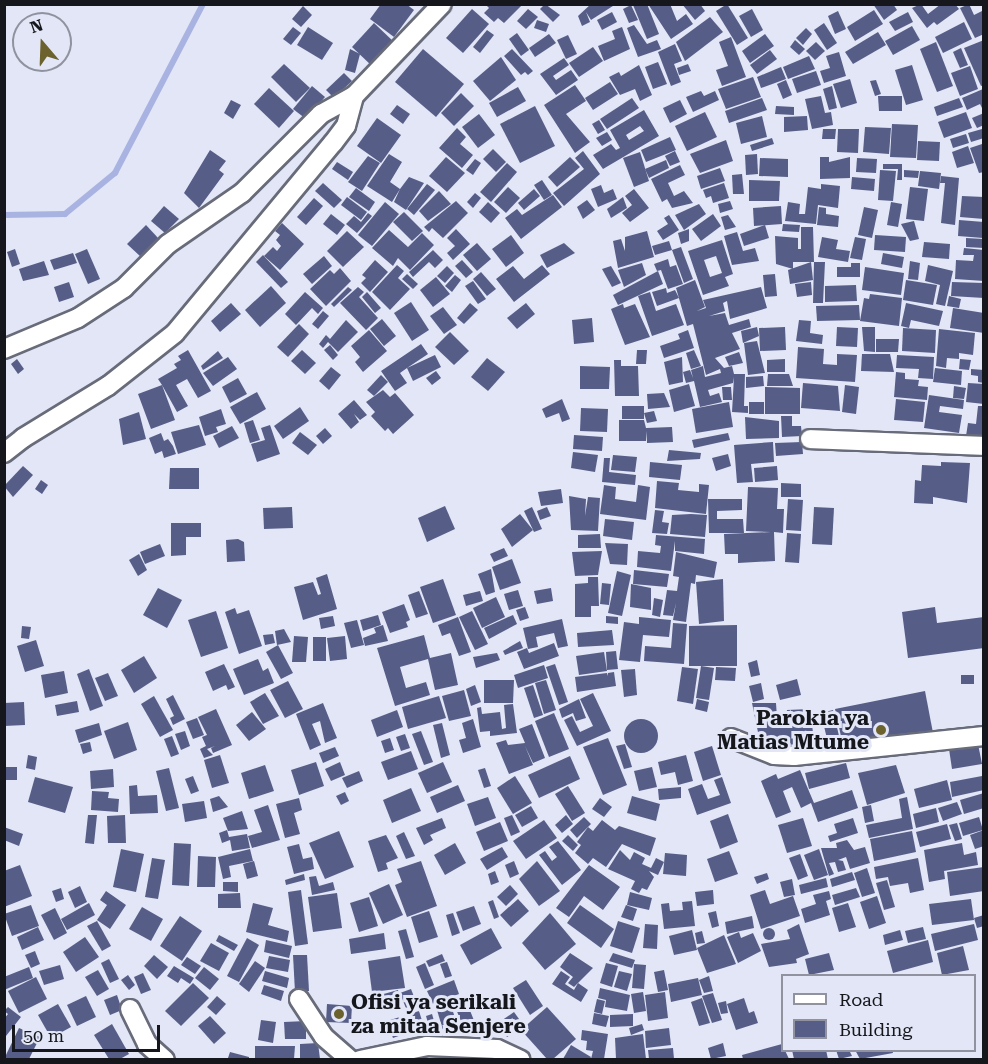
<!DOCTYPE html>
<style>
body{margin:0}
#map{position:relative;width:988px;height:1064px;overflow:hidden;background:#e2e6f6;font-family:"Roboto Serif",serif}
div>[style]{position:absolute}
.stream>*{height:6px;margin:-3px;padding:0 3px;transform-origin:3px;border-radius:3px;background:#a9b3e2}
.building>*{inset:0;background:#565e88}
.round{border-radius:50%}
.roads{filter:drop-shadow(2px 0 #686b79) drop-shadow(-2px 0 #686b79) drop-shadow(0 2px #686b79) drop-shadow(0 -2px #686b79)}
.street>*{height:18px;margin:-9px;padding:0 9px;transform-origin:9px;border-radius:9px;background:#fff}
.dots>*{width:16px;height:16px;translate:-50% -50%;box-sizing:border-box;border:3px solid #e2e6f6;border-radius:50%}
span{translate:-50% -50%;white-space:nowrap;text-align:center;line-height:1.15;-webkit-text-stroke:6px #e2e6f6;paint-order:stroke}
.poi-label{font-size:21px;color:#15171c;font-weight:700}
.right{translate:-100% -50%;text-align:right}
.left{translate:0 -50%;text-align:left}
.frame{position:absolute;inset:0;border:6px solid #15171c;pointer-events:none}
.legend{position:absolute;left:781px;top:974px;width:195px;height:78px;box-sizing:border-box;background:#e2e6f6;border:2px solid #90939f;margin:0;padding:8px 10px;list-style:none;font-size:18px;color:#15171c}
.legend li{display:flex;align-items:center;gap:12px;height:30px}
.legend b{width:30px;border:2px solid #90939f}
.north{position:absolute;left:12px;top:12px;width:60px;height:60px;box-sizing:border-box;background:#e2e6f6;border:2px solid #90939f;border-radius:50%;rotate:341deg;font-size:16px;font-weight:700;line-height:24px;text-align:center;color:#15171c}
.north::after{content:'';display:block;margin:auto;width:21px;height:27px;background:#6c622e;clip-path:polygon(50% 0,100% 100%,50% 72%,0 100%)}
.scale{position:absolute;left:12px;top:1025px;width:148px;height:27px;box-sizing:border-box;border:3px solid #15171c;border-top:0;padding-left:8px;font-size:18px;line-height:21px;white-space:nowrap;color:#15171c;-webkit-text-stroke:4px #e2e6f6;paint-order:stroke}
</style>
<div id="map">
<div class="stream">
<i style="left:4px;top:215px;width:61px;rotate:-0.9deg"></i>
<i style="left:65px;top:214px;width:65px;rotate:-39.4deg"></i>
<i style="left:115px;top:173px;width:191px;rotate:-62.5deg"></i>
</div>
<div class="building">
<i style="clip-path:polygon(381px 4px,406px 4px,414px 10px,394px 37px,370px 19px)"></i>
<i style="clip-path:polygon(485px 4px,523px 4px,504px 23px,498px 18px,494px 22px,484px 13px,489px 8px)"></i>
<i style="clip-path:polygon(545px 4px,560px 15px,553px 22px,540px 9px)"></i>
<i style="clip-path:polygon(591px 4px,616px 4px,591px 20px,586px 12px,590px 22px,582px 26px,578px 16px)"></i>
<i style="clip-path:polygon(647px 4px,659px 34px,647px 39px,633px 5px)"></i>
<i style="clip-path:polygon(648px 4px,670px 4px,677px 21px,686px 14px,693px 24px,671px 39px)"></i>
<i style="clip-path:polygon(682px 4px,700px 4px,705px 11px,695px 20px)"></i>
<i style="clip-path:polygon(727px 4px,748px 38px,737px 45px,716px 11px)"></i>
<i style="clip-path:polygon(873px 4px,893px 4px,897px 10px,884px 20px)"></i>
<i style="clip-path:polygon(921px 4px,928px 14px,941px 4px,955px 4px,959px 9px,937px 25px,934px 22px,927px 28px,912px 8px)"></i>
<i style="clip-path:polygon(969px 4px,974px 15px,984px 10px,984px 34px,975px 38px,960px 8px)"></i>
<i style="clip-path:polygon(631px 5px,638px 20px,629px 23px,623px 9px)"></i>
<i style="clip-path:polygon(303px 6px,312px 15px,301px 27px,292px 19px)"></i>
<i style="clip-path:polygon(472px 9px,489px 24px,463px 53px,446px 38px)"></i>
<i style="clip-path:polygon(528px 9px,538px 17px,526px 29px,517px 21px)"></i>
<i style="clip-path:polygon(752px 9px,763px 30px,751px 37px,739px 16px)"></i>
<i style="clip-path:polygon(874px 10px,883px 24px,855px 41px,847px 27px)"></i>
<i style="clip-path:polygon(838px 11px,846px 29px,835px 34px,828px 16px)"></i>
<i style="clip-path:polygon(612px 12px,617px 22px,602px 30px,597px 20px)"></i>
<i style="clip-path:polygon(908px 12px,913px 22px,895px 31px,889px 22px)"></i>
<i style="clip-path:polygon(710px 17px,723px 32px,685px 61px,676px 42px)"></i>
<i style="clip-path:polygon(537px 20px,549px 24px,546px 32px,534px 28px)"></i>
<i style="clip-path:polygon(964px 22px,972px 39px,943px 53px,935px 37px)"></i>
<i style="clip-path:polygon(374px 23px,395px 43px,373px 67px,352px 47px)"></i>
<i style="clip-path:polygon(824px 23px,837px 43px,827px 50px,814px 30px)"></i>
<i style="clip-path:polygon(634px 25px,647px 44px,657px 40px,661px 49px,638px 57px,627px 28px)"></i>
<i style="clip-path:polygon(912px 26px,920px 40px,893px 55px,885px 41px)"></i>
<i style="clip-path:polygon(293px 27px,301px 33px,291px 45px,283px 39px)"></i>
<i style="clip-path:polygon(308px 27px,333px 43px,322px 60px,297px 45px)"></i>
<i style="clip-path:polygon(622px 27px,630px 49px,604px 61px,598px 46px,615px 39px,612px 31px)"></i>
<i style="clip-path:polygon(806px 28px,812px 34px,803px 45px,796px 38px)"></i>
<i style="clip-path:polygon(487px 30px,494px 35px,480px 53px,473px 47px)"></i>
<i style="clip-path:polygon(878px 32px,886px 45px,853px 64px,845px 52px)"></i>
<i style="clip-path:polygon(517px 33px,529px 50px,521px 56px,509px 39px)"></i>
<i style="clip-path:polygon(549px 34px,556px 43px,535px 57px,529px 48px)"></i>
<i style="clip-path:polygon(765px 34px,774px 46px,750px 63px,742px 51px)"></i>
<i style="clip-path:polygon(568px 35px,577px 54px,566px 59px,557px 40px)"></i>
<i style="clip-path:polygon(731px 37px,746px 77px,722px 86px,716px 70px,728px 66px,719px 42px)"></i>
<i style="clip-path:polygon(795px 40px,805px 49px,799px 55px,790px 47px)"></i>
<i style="clip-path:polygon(984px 40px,984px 85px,981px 86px,964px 48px)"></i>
<i style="clip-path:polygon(816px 42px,825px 51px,815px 60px,806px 51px)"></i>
<i style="clip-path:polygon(936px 42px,953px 86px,937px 92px,920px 49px)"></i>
<i style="clip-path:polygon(675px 44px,682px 61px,674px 64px,681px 82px,671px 86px,658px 52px)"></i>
<i style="clip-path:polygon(593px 47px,603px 61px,579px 77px,569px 63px)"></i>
<i style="clip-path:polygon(961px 48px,968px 65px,960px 68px,953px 52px)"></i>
<i style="clip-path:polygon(350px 49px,360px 54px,355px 73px,345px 70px)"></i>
<i style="clip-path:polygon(423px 49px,464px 84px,436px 117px,395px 82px)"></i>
<i style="clip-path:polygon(512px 49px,533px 71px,528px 75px,525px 72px,521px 75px,504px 56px)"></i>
<i style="clip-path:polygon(770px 50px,777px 59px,757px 74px,750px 65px)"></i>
<i style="clip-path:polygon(839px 52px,846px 76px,824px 83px,820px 71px,830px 68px,826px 56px)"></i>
<i style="clip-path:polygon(809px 56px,815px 69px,788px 79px,783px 67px)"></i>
<i style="clip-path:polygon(501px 57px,516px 80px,490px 101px,473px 81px)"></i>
<i style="clip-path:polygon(564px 58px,569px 65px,553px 76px,556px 80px,571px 70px,578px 80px,556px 95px,540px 74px)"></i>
<i style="clip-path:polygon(658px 62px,667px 84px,653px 89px,645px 67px)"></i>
<i style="clip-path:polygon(284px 64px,310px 88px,296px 102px,271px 77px)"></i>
<i style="clip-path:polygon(688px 64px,691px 71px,679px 75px,677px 68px)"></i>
<i style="clip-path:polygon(639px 65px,652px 95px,640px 101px,635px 89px,620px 95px,609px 77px,619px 72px,621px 76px)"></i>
<i style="clip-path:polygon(912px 65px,923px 100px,906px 105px,895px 70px)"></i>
<i style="clip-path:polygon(970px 66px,978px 89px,960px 96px,951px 73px)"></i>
<i style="clip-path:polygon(781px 67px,786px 79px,761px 88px,757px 77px)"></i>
<i style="clip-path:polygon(816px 71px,821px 85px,797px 93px,792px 79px)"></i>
<i style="clip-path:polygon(344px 73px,352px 81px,334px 98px,326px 90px)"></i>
<i style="clip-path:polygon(753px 77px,761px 97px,726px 109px,718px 89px)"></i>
<i style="clip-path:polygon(850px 79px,857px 103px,841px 108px,833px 84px)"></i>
<i style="clip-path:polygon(786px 80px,792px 95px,783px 99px,777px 84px)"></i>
<i style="clip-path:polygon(876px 80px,881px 94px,875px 96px,870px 81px)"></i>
<i style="clip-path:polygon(610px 82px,618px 94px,593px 110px,585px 98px)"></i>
<i style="clip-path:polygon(575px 85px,586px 101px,566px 114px,590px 142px,575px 153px,544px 105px)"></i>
<i style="clip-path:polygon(312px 86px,325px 97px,306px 119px,293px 109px)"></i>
<i style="clip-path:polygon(832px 86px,837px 108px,829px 110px,823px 89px)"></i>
<i style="clip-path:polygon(518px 87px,526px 101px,497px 117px,489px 103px)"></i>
<i style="clip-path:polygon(269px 88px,294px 111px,279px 128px,254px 104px)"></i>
<i style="clip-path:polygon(983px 89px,984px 112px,980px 104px,967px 110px,962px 98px)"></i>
<i style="clip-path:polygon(701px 91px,704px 96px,715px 91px,719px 100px,693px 112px,686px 97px)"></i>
<i style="clip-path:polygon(461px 93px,474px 106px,454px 126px,441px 113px)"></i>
<i style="clip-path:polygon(821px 96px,825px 113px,831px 112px,833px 125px,812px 129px,805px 99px)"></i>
<i style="clip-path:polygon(878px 96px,902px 96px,902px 111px,879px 111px)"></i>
<i style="clip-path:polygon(632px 98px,639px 108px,607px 129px,600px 119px)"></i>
<i style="clip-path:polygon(762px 98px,767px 110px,729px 123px,725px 111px)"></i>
<i style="clip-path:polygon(959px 98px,963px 107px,937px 116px,934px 107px)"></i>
<i style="clip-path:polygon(231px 100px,241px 105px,233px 119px,224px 113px)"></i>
<i style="clip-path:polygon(680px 100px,687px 114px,670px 123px,663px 108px)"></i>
<i style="clip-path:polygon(397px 105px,410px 114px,403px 124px,390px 114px)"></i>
<i style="clip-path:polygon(535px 106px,555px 146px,520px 163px,500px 124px)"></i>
<i style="clip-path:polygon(776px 106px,794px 107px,794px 115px,775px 114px)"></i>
<i style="clip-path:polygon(evenodd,644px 110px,659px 136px,603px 169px,593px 155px,611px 144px,616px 150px,620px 148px,610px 130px,644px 110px,640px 126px,644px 131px,629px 140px,626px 135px,640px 126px)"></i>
<i style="clip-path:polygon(705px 112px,717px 137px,687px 151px,675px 126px)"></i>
<i style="clip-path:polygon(966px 112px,972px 128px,944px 138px,938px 122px)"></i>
<i style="clip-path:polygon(984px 113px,984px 125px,977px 128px,972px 118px)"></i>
<i style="clip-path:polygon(479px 114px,495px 135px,478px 148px,462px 127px)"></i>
<i style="clip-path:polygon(762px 116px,767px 137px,741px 144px,736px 123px)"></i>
<i style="clip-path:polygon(807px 116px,808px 130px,784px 132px,784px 117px)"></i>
<i style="clip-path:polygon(377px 118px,401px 135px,381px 163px,357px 146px)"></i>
<i style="clip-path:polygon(599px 120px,605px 130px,598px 134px,592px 124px)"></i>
<i style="clip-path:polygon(892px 124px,918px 125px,916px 158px,890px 157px)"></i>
<i style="clip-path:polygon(865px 127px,891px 128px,889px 154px,863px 152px)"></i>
<i style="clip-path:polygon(457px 128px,466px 137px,460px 144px,473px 155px,462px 168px,439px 148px)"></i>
<i style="clip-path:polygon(823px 129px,836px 129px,835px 139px,822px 139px)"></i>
<i style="clip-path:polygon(838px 129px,859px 129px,858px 153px,837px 152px)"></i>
<i style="clip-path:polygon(982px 129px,984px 138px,971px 142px,968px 133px)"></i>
<i style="clip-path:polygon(607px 132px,612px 140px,602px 146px,596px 138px)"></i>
<i style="clip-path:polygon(966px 134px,969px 143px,953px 148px,950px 139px)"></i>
<i style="clip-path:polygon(670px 137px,676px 150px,646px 162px,641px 150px)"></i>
<i style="clip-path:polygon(772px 138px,774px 144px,752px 151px,750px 145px)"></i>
<i style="clip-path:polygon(726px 140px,733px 161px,700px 173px,690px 154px)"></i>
<i style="clip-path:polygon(918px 141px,940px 142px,939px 161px,917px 160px)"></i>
<i style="clip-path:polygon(982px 144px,984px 172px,979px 173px,970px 148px)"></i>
<i style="clip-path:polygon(968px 146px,974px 163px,957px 168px,952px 152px)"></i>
<i style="clip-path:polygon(493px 149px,506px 162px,496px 172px,483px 159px)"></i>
<i style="clip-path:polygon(210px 150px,226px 161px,219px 170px,224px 174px,199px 208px,184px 193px)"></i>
<i style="clip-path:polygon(583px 151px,600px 174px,564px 206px,553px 193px,584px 169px,575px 158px)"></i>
<i style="clip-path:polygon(675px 151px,680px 162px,670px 166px,665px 156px)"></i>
<i style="clip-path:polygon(640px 152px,649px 181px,634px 187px,623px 158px)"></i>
<i style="clip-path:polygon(389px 154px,402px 162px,390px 182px,400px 189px,409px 177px,424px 183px,406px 210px,394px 202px,400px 189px,392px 202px,367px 186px)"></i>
<i style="clip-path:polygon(757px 154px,758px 174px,746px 175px,745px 155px)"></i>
<i style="clip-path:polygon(368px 156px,380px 163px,362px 191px,348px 182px)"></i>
<i style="clip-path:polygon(446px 157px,465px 173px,447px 192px,429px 176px)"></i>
<i style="clip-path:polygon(570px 157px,580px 167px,557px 187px,548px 177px)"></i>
<i style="clip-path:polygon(820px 157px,829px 157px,829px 162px,850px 157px,850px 178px,820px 179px)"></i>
<i style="clip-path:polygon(760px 158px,788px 159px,788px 177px,759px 176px)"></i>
<i style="clip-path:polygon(857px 158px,877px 159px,876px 173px,856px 172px)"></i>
<i style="clip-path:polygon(475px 159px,481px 163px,473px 175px,466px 170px)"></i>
<i style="clip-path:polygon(666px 160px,669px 168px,649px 178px,645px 169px)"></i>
<i style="clip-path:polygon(337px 162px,353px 172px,348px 180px,332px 169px)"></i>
<i style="clip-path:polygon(507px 163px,517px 172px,491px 202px,480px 192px)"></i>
<i style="clip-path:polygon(883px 164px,902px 164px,902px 180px,897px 180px,898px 169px,883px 169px)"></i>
<i style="clip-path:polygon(680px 165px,685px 175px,668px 183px,674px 196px,684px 191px,693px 203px,672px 208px,667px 199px,662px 202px,651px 179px)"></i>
<i style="clip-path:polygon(720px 168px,725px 181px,701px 189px,697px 176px)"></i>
<i style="clip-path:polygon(880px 170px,896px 171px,893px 201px,878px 200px)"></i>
<i style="clip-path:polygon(904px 170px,919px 171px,918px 178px,904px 177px)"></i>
<i style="clip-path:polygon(920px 171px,941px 173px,939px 189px,918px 186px)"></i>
<i style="clip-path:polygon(742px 174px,744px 194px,733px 194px,732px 175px)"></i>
<i style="clip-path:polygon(941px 176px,959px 178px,955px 225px,941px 223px,945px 183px,940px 183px)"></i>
<i style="clip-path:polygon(852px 177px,875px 179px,874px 191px,851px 189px)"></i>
<i style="clip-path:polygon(542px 180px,552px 195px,544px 200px,534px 185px)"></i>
<i style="clip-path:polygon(749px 180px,780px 181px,779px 201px,749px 201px)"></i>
<i style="clip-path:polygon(323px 183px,342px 200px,334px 208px,315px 191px)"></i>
<i style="clip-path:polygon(724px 183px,729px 198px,713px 203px,711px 196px,706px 198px,703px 190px)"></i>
<i style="clip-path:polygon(427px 184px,435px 190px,414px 215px,407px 209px)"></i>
<i style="clip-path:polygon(821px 184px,840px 186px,838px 208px,818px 205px,816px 224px,785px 221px,788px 202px,800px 204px,799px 214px,805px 214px,808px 187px,821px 189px)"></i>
<i style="clip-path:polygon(601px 185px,604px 193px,613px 189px,617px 199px,598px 207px,591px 189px)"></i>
<i style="clip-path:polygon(508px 187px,520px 198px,506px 213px,494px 202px)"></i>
<i style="clip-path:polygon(910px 187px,928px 189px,924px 221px,906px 219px)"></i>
<i style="clip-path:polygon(356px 188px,375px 202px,369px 211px,349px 197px)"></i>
<i style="clip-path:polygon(534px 189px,540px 196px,524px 210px,518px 203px)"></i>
<i style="clip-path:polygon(634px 189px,649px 208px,630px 222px,622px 213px,632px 205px,625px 196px)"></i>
<i style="clip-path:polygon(439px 191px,451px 204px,428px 221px,419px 211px)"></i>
<i style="clip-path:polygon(475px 193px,481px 198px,473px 208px,467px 202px)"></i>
<i style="clip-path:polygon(553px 195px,562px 207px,521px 239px,505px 218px,517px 209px,522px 215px)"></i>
<i style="clip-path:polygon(962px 196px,984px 197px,984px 219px,960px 217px)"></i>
<i style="clip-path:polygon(347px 197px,367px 212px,361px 220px,341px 205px)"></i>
<i style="clip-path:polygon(623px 197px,627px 208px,611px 218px,607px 209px)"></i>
<i style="clip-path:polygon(314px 198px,323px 206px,306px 225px,297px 217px)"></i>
<i style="clip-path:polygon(587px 200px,595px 210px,583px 219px,577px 207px)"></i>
<i style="clip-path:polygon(456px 201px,468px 213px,443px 238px,432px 228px,429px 232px,424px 227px)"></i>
<i style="clip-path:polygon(730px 201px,733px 209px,720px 213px,718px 204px)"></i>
<i style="clip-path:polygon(385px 202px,399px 214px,372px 246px,358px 235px)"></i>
<i style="clip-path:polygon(488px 202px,500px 213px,491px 223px,479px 212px)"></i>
<i style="clip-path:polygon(891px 202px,902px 204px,898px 227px,887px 225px)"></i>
<i style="clip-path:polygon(699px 204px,706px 214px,684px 230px,675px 215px)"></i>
<i style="clip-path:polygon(164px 206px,179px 219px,165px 233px,151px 221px)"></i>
<i style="clip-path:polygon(781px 206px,782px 224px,754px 226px,753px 208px)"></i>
<i style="clip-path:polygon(819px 207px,826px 208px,826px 214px,839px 216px,838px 227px,817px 225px)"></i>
<i style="clip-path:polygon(864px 207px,878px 210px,872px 238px,858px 235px)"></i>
<i style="clip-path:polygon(404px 212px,423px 231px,412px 241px,393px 222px)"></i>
<i style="clip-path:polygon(368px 213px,372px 216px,357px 233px,346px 224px,354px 216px,361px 222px)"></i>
<i style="clip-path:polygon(331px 214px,345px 225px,337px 235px,323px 224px)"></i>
<i style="clip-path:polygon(713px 214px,721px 226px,701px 241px,692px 229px)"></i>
<i style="clip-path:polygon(669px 215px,679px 230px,663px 240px,657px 231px,668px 224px,664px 218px)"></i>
<i style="clip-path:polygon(728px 215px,736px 227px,725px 230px,721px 217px)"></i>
<i style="clip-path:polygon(959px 220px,984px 222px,983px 238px,958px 236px)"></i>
<i style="clip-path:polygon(914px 221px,919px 239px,910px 241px,901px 224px)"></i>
<i style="clip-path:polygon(282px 223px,304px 244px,280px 270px,264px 256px,273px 247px,277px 251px,281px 246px,276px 240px,280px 235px,275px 231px)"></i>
<i style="clip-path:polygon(783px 224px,800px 225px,799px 232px,782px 231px)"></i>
<i style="clip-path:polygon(146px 225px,159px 239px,141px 257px,127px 244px)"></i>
<i style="clip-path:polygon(765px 225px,769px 238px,744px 246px,740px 234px)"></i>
<i style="clip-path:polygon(801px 227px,813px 227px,814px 262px,825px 262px,823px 303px,813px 303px,814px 262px,793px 262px,793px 269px,776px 264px,775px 236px,798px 238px,798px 249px,801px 249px)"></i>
<i style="clip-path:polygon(456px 229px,470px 244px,453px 260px,447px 253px,455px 246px,447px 238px)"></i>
<i style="clip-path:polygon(689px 229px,689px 241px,681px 244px,678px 233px)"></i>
<i style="clip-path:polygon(389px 230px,408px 247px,422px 233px,434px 245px,410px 270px,398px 258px,393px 266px,372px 248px)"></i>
<i style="clip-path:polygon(347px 231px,364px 247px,343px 267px,327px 251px)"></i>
<i style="clip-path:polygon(647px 231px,654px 257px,618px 268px,613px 241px,621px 239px,625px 251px,625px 237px)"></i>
<i style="clip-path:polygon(737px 232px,743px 251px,755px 248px,759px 261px,732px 265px,724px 236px)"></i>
<i style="clip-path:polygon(511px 235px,524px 253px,506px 267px,492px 249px)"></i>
<i style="clip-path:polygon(875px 235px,906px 237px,905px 252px,874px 250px)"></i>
<i style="clip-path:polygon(822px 237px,838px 240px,836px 249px,850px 251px,848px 262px,818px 257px)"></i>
<i style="clip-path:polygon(855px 237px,866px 239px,862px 260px,850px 258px)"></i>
<i style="clip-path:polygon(966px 238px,984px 239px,984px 248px,966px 247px)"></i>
<i style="clip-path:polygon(evenodd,722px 240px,733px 274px,725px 277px,729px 286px,703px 295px,688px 251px,722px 240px,716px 256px,722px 273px,710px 277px,704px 260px,716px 256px)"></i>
<i style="clip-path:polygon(669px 241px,672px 250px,655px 255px,652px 246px)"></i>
<i style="clip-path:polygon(924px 242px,950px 244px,949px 259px,922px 257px)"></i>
<i style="clip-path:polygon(477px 243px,491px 259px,477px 271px,463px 255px)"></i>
<i style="clip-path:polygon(564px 243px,575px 253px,547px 268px,540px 255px)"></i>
<i style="clip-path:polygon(681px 247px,693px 279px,684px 283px,672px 250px)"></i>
<i style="clip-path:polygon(964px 248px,984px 250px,984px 281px,955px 279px,956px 260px,973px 261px,974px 255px,963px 255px)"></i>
<i style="clip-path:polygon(15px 249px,20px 264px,12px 267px,7px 252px)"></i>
<i style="clip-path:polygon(87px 249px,100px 279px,88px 284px,75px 254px)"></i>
<i style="clip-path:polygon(433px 250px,443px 260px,435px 268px,429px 262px,413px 277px,409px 272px)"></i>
<i style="clip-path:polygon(73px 253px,77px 263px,54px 270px,50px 260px)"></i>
<i style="clip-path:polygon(883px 253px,904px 257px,902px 268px,881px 264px)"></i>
<i style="clip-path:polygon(263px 255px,288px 282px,281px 288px,256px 262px)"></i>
<i style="clip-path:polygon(324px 256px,332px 266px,312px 284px,303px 274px)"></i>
<i style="clip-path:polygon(668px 259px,670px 267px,676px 265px,683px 284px,668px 289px,661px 270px,657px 271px,654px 264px)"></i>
<i style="clip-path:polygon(375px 260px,388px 272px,370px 292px,361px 283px,366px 278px,362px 275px)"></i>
<i style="clip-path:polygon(462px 260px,473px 272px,466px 278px,455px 266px)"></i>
<i style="clip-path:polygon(44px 261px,49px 275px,23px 281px,19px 269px)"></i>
<i style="clip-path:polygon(910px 261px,920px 263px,918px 280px,908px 279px)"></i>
<i style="clip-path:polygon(811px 262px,813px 280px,790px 284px,788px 270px)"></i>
<i style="clip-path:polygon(642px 263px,646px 275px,624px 287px,618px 270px)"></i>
<i style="clip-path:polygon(851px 263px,860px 263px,860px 277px,837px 277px,837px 267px,851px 267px)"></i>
<i style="clip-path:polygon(397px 265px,404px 271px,398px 278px,410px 289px,390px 310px,372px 292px)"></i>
<i style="clip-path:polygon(542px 265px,550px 274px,514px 302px,496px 279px,513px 266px,524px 279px)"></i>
<i style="clip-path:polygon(928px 265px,953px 271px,945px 306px,936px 304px,940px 285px,925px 281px)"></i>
<i style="clip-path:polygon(447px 266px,454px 273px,445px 283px,437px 276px)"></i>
<i style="clip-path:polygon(611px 266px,621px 283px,612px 287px,602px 269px)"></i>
<i style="clip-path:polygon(865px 267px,904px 273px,901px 295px,862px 290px)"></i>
<i style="clip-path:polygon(340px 268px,351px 281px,326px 306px,310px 289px,330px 270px,334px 274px)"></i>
<i style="clip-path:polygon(658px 271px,663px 284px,618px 305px,613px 295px)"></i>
<i style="clip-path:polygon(481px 272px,496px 289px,487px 296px,473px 279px)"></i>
<i style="clip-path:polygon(407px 274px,418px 284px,413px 289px,402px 279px)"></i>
<i style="clip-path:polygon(775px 274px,777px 296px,765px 297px,763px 275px)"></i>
<i style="clip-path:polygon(455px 275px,461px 280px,452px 292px,445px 286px)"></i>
<i style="clip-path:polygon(436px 277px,450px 294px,433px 307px,420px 290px)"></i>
<i style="clip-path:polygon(695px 280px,705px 307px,697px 311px,706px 308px,703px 300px,761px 287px,767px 308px,730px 319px,727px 301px,723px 303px,725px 311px,709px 316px,725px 313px,729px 325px,749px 319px,751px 327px,732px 333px,740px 349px,715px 358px,724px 368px,732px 366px,734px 374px,745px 374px,744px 406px,748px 406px,748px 413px,732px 412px,734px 377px,733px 383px,708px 390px,710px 396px,719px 393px,722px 402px,700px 407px,694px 381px,686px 383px,683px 372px,690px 370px,693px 378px,691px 370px,703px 366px,705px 377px,721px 373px,720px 369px,706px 375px,693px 324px,687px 326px,676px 288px)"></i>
<i style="clip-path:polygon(906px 280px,937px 285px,933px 305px,903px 300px)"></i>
<i style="clip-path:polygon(473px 281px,486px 299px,478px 304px,465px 286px)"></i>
<i style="clip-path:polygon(69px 282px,74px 297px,59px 302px,54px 287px)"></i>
<i style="clip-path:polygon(811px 282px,812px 295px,797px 297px,795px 284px)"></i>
<i style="clip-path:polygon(952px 282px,984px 283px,984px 298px,951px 296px)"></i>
<i style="clip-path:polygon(856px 285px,857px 301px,825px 302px,825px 286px)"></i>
<i style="clip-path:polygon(271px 286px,286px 303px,260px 327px,245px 310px)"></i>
<i style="clip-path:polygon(348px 287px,352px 290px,334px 307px,331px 304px)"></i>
<i style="clip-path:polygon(358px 287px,364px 292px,359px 297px,378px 318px,366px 330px,340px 303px)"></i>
<i style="clip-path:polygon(666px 288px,667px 293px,675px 290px,679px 298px,657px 306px,652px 292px)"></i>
<i style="clip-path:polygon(305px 292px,323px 308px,318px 314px,312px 308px,296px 325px,285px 314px)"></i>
<i style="clip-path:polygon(367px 292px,381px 308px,375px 313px,362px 297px)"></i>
<i style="clip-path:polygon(650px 292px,656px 311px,676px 304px,684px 325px,652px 336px,638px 296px)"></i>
<i style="clip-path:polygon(870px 294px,902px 298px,899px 326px,860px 321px,864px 298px,869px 299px)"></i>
<i style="clip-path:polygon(949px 296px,961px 299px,959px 308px,947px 306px)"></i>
<i style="clip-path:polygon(411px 302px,429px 330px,412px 341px,394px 313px)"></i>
<i style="clip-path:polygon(231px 303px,241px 314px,220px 332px,211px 321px)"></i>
<i style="clip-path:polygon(470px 303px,478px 310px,464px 324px,457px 318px)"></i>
<i style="clip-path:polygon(526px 303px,535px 314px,517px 329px,507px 318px)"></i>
<i style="clip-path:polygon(906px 303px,943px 311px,939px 326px,911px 320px,909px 328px,901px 326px)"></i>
<i style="clip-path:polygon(623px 304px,624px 308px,635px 304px,650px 337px,625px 345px,611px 309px)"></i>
<i style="clip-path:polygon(859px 305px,860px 320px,817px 321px,816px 306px)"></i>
<i style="clip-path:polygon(443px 307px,457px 325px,444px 334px,430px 316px)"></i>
<i style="clip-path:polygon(953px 308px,984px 313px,984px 333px,950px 328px)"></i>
<i style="clip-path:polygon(323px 311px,329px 316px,318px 329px,312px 324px)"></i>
<i style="clip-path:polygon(592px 318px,594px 342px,574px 344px,572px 320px)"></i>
<i style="clip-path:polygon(382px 319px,396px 336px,384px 346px,370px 329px)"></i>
<i style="clip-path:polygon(346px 320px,358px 332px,338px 352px,328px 342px,323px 348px,319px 344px,326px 335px,330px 339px)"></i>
<i style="clip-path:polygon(799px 320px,811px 321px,810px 333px,823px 335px,822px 344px,796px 341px)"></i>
<i style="clip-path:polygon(299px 324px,309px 334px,288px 357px,277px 347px)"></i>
<i style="clip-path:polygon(757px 327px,759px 336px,743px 343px,741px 331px)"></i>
<i style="clip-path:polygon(785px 327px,786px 350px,760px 351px,759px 328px)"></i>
<i style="clip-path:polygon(837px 327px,858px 328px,857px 347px,836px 346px)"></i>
<i style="clip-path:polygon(862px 327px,875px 327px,875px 352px,864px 351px)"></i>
<i style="clip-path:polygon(903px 328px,936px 330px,935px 353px,902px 351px)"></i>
<i style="clip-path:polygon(939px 329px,975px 333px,973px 355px,959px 353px,959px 359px,947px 358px,946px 368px,936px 366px)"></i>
<i style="clip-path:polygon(369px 330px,387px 351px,363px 372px,355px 362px,360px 357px,351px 346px)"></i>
<i style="clip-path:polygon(688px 330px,694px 348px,664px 358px,660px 346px,680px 339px,678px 334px)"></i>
<i style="clip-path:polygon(450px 332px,469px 351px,454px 365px,435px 347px)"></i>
<i style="clip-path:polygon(876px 339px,899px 339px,898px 352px,876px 352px)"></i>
<i style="clip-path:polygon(757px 341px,765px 373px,748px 375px,744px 343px)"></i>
<i style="clip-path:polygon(421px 344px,428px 354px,407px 368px,435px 355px,441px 367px,413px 381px,407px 368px,400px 373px,407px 383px,395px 391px,381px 371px)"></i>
<i style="clip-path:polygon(330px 345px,338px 355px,333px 360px,324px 350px)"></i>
<i style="clip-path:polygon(798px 347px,824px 349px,823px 364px,837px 365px,837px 354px,857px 355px,855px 382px,796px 378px)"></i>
<i style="clip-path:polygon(188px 350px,211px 391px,198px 398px,187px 379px,176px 385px,188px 406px,177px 412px,162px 385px,175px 420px,151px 429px,138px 394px,162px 385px,158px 379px,177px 368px,174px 364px,181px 360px,178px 356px)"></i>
<i style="clip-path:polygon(302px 350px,316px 363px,305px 374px,291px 361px)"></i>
<i style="clip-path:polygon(637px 350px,647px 350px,646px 364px,636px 364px)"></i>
<i style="clip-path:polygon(694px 350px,701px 366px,691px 369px,686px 353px)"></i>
<i style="clip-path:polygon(218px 351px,223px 358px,203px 370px,201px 366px)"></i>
<i style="clip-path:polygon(739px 352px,743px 363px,729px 366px,725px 357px)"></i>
<i style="clip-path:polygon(862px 354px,890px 354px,894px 372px,861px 371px)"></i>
<i style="clip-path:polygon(897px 355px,934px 357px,933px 379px,918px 378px,919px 369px,896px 368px)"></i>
<i style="clip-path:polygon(228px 357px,237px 369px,213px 386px,203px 373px)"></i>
<i style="clip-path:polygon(682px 357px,683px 382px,669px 385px,664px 362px)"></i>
<i style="clip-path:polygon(487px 358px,505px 372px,488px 391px,471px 377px)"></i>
<i style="clip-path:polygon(17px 359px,24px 369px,18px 374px,11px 364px)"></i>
<i style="clip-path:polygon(785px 359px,785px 372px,767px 372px,767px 360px)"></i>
<i style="clip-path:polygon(960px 359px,971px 360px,969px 370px,959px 369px)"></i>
<i style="clip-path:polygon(614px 360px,621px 360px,621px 366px,638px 366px,639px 396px,615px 396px)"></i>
<i style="clip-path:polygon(580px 366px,610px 367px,609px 389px,580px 389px)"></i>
<i style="clip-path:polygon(331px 367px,341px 375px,329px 390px,319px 381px)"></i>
<i style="clip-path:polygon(935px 368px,962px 371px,961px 385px,933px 382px)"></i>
<i style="clip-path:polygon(971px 369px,984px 370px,984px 383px,978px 382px,978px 376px,971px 375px)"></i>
<i style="clip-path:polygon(436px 371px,441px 378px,432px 385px,426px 378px)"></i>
<i style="clip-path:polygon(896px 372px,905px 373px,905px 379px,919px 380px,918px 386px,928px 387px,927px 400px,894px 397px)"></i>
<i style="clip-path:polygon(768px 374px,789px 374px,793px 386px,767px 386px)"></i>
<i style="clip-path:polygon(381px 375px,388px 382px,374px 396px,367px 390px)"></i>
<i style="clip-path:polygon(763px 376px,764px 386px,746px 388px,746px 377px)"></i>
<i style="clip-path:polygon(238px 378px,247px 394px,230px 403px,222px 387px)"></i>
<i style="clip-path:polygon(803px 383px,838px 386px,840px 411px,801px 408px)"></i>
<i style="clip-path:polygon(968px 383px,984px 384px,984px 404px,966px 402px)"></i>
<i style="clip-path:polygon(689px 384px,695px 406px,674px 412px,669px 390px)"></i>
<i style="clip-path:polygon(845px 385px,859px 387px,856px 414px,842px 412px)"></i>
<i style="clip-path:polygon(954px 386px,966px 388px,964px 399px,953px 398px)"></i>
<i style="clip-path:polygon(722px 387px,731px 387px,732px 400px,723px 400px)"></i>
<i style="clip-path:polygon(765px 387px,800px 388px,800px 414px,765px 414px)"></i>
<i style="clip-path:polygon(383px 390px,390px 397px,395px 393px,414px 415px,393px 434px,388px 428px,385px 431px,371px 416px,375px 412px,366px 402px)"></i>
<i style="clip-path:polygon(257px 392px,266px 409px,240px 424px,230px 407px)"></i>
<i style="clip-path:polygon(664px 393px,670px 407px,648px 409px,647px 394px)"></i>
<i style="clip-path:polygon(929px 395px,964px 400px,963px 409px,940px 406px,939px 412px,962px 415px,959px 433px,924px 428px)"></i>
<i style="clip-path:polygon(562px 399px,570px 419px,562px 422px,559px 413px,546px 418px,542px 409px)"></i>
<i style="clip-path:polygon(896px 399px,925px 402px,923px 422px,894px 420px)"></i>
<i style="clip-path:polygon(354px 400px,367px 415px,360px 420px,354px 414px,359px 422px,351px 429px,338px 414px)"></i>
<i style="clip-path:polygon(729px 402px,733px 427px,696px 433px,692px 409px)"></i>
<i style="clip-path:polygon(749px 402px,764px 402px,764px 414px,749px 414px)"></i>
<i style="clip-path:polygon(622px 406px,644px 406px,644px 419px,622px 419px)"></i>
<i style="clip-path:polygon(978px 406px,984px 406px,984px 437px,966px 436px,968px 423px,976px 424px)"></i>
<i style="clip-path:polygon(300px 407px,309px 421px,283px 439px,274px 426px)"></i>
<i style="clip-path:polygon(581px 408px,608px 409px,607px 432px,580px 431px)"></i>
<i style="clip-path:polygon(221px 409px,226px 424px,216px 427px,218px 432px,205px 436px,199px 417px)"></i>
<i style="clip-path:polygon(654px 411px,657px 421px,647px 423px,644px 413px)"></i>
<i style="clip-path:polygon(139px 412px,146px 439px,123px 445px,119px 419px)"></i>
<i style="clip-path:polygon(781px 416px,792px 416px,792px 426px,801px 426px,802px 436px,782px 437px)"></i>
<i style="clip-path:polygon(745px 417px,779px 421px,779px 438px,746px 439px)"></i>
<i style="clip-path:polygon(253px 420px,260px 440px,250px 443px,244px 423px)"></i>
<i style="clip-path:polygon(619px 420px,644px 420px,646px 428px,672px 427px,673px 442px,647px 443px,647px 431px,646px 441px,619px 441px)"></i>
<i style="clip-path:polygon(199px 425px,206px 445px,178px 454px,171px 432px)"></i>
<i style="clip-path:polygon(270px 425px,280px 454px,257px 462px,251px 444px,265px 440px,261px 428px)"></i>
<i style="clip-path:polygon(232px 426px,239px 438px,219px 448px,213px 436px)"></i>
<i style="clip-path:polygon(325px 428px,332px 436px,323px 444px,316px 436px)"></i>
<i style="clip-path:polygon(300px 432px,317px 445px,308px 455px,292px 443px)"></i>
<i style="clip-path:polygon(161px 433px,164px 441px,168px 439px,173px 446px,176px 454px,164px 458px,162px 451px,155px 454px,149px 438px)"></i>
<i style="clip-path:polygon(728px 433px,730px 440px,694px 448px,692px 440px)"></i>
<i style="clip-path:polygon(574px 435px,603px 437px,602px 451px,573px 449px)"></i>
<i style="clip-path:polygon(773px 442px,774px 462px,751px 464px,753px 482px,737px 483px,734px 445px)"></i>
<i style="clip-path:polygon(802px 442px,803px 454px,776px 456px,775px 443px)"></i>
<i style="clip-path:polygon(669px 450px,701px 453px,700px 459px,667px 461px)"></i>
<i style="clip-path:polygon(573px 452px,598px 455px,595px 472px,571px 468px)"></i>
<i style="clip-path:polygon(728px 454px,731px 466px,716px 471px,712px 458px)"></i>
<i style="clip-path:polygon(613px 455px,637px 457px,635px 472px,611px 470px)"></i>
<i style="clip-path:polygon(604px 458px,610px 458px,609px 472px,636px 475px,635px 485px,602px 482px)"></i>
<i style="clip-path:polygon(650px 462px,682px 465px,680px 480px,649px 477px)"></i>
<i style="clip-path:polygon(941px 462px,970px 463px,967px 503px,933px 497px,933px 504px,914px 503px,915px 480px,921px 481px,922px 465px,941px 466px)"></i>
<i style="clip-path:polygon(23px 466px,33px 475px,13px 497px,4px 486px)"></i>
<i style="clip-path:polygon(777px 466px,778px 480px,755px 482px,754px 468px)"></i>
<i style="clip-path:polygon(170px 468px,199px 468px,199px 489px,169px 489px)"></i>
<i style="clip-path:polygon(41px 480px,48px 485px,42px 494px,35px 489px)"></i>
<i style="clip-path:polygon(657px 481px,679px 483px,678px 490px,699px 492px,699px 484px,709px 485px,706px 514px,655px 508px)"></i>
<i style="clip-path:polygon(781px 483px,801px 484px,801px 497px,781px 497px)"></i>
<i style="clip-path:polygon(604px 485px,616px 487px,615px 499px,636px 502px,638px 485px,650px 487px,646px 520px,600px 514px)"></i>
<i style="clip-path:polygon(748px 487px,778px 488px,777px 509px,784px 509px,783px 533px,774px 532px,775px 561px,738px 563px,738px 554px,725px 554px,724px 534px,771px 532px,746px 531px)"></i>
<i style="clip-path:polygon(561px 489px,563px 503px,541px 506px,538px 492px)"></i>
<i style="clip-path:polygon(569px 496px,586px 499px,585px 516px,588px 497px,600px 498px,598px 531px,571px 530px)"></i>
<i style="clip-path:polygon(708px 499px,742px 499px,742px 510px,717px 511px,717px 519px,743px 519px,744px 533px,709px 533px)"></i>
<i style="clip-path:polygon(788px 499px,803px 500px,801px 531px,786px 530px)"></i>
<i style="clip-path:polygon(445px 506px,455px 529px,427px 542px,418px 518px)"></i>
<i style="clip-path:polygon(292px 507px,293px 528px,264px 529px,263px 508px)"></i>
<i style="clip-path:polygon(532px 507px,542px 529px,534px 532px,524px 511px)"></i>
<i style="clip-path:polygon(547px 507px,551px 516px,540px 520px,537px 511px)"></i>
<i style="clip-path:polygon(814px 507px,834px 508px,832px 545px,812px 544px)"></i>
<i style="clip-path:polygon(655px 510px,664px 511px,662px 522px,669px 523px,667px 534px,652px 533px)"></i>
<i style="clip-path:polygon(520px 514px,533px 530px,512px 547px,501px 529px)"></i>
<i style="clip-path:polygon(691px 514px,707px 515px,705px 537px,670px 534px,672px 515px)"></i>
<i style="clip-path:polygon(605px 519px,634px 522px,632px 540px,603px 536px)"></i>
<i style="clip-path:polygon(171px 523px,201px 523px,201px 537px,186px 537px,186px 555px,171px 556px)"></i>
<i style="clip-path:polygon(787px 533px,801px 534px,799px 563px,785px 562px)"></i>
<i style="clip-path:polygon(600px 534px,601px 548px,578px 548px,578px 535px)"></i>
<i style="clip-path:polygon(656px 535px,705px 539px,704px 554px,675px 551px,675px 541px,671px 571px,637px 567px,638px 551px,660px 553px,661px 546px,655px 545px)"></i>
<i style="clip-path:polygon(238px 539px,244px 542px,245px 561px,227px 562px,226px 540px)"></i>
<i style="clip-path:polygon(605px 543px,628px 544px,627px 565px,610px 564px)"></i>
<i style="clip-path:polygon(160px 544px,165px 556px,145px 564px,140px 552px)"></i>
<i style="clip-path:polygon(504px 548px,508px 556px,494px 562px,490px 554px)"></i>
<i style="clip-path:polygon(602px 551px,598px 575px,575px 576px,572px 552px)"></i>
<i style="clip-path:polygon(676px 552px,717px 562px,714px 578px,696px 575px,695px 584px,691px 583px,686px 622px,673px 620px,676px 603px,673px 616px,663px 615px,667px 590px,677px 591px,679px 577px,673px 576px)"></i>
<i style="clip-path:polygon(139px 554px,147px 570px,138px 576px,129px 560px)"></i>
<i style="clip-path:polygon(512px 559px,521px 583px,500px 590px,492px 567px)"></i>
<i style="clip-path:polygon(491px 569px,495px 592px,486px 595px,478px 574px)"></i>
<i style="clip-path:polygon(634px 570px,669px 574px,667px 587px,633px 584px)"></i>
<i style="clip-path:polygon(617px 571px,631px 575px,622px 616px,608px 613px)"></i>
<i style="clip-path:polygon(327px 574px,337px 609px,303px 620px,294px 587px,313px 582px,318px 595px,321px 594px,316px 578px)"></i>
<i style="clip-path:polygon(588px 577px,598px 577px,599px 606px,591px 606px,591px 617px,575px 617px,575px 584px,588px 583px)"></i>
<i style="clip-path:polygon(443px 579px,456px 615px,433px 623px,420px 587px)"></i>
<i style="clip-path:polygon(723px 579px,724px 621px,699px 624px,696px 582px)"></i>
<i style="clip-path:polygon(602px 583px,611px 584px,609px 605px,600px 604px)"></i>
<i style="clip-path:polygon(631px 584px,651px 588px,651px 610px,630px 607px)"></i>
<i style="clip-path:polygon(158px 588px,182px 600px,167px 628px,143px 615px)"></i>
<i style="clip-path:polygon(551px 588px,553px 601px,537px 604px,534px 591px)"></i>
<i style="clip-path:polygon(518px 590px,523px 606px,509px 610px,504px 594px)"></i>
<i style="clip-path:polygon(419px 591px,428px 614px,416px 618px,408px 595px)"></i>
<i style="clip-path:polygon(480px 591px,483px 601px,466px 606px,463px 595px)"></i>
<i style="clip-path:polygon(496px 597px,505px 617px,482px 628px,473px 608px)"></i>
<i style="clip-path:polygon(654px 598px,663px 600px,660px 617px,652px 615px)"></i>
<i style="clip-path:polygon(404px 604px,410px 620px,406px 622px,408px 627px,390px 633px,382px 612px)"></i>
<i style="clip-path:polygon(525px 607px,529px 618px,520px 621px,516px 610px)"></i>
<i style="clip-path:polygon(935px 607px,937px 623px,984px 617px,984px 648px,908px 658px,902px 612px)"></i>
<i style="clip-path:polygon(235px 608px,237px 614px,249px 610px,262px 646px,239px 654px,225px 612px)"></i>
<i style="clip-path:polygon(216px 611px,228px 648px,201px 657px,188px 620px)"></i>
<i style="clip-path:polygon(472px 611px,488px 644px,475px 650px,459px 617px)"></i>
<i style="clip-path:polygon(378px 615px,381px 625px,363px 631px,360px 620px)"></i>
<i style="clip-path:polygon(513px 615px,517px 624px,489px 639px,484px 628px)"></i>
<i style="clip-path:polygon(333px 616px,335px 626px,321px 629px,319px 618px)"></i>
<i style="clip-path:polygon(606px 616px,618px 617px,618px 624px,606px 623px)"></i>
<i style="clip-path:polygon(458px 617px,471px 652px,459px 656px,450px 633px,442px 636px,438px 625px)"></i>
<i style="clip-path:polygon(639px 617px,671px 620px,669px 637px,643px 635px,640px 662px,619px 660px,624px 622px,639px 624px)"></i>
<i style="clip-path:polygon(562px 619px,568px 646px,558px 648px,554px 633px,536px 637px,538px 647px,528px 649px,523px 628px)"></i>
<i style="clip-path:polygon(357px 620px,364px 645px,351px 648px,344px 623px)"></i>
<i style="clip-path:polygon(673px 623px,687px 624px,684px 664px,644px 661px,645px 646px,671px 648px)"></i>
<i style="clip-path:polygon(383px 625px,388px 641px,365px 646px,363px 638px,376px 633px,374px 628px)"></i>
<i style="clip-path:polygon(737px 625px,737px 666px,689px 666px,689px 626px)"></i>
<i style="clip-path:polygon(22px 626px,31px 627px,29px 639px,21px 638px)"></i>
<i style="clip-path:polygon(284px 629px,291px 642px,277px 645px,275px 631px)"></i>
<i style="clip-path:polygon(612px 630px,614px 645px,578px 647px,577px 633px)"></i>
<i style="clip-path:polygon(273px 634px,275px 643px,265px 645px,263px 635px)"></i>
<i style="clip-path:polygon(424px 635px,430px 658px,451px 653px,458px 685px,435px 690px,428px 659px,400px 667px,406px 688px,426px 682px,430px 695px,395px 706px,377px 648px)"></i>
<i style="clip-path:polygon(294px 636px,308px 637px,306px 662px,292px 662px)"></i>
<i style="clip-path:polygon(345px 636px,347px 659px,330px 661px,327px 638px)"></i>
<i style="clip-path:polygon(313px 637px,326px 637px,326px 661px,313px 661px)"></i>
<i style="clip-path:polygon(36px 640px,44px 666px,25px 672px,17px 646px)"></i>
<i style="clip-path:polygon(520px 641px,523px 648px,505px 655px,503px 651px)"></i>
<i style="clip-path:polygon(554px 643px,559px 656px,524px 669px,517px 652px,527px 648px,529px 653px)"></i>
<i style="clip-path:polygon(278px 645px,293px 673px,281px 679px,266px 652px)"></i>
<i style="clip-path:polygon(616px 651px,618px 669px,607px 670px,606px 652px)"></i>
<i style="clip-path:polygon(604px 652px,607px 671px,579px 675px,576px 656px)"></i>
<i style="clip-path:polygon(497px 653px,500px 660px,476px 668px,473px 657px)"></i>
<i style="clip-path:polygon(144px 656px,157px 678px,134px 693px,121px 670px)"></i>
<i style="clip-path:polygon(258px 659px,263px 671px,268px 668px,274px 683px,244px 695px,233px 669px)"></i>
<i style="clip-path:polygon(757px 660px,760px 675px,751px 677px,748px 663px)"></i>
<i style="clip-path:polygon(224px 664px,235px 687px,228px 690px,226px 685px,213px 691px,205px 672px)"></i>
<i style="clip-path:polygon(555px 664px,568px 702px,559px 705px,546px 667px)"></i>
<i style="clip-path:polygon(544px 665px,548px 678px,518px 688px,514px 675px)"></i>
<i style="clip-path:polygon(701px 666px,714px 668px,709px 700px,696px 698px)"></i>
<i style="clip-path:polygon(682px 667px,698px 669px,693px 704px,677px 701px)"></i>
<i style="clip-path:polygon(716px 667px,736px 668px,735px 681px,715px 680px)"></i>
<i style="clip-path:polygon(89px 669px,103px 706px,90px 711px,77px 674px)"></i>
<i style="clip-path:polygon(635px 669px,637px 695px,624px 697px,621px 670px)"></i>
<i style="clip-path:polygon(64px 671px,68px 693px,45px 698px,41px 675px)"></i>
<i style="clip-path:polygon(614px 672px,616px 686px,577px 692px,575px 677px,607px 673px,608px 676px,608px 673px)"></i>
<i style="clip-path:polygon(108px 673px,118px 696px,105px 701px,95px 678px)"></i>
<i style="clip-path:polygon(961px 675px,974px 675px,974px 684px,961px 684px)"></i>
<i style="clip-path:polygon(797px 679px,801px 695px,780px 700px,776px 685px)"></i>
<i style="clip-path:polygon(484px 680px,514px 680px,513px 703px,484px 703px)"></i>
<i style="clip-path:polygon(546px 680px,556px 710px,544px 714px,535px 683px)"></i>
<i style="clip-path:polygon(288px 681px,303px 709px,285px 718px,270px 690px)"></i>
<i style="clip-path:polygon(761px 683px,764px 699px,753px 702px,749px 686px)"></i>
<i style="clip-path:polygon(475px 685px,481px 702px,471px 706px,466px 689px)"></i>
<i style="clip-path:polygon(533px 685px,543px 715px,534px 718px,524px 688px)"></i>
<i style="clip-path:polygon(464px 690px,471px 716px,449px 721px,442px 696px)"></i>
<i style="clip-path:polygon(925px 691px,933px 733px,844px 750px,835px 709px)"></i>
<i style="clip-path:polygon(265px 693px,279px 716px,263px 724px,250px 702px)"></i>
<i style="clip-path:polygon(593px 693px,611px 731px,577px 746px,564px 720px,572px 716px,580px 732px,593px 726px,580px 699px)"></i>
<i style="clip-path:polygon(173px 695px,185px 719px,173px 725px,170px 718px,174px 716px,166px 699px)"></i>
<i style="clip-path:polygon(154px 696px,173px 730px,160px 737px,141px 704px)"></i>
<i style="clip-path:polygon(439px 696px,446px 718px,408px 729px,402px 707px)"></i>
<i style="clip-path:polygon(579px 699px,586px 718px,576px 721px,573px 713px,562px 718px,559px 709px)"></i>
<i style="clip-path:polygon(697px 699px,709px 702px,707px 712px,695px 709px)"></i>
<i style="clip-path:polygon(77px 701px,79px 712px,57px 716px,55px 705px)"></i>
<i style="clip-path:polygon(24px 702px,25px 725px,4px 726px,4px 703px)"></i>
<i style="clip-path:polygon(323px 703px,337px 738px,325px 743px,320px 721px,312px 724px,321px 745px,310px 750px,296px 714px)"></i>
<i style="clip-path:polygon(752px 703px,776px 703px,777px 718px,786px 716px,787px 710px,810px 709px,815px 748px,785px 752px,760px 742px)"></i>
<i style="clip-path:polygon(513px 704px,517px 733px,490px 736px,490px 731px,480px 732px,477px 708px,481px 707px,482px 714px,500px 712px,502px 729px,506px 728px,504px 705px)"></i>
<i style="clip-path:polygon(216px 709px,232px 745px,213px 753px,211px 748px,215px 746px,207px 749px,213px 755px,204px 758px,200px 749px,206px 746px,202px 737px,207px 735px,198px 717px)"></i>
<i style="clip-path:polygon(397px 710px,403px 727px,377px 737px,371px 720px)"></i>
<i style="clip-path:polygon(833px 710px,842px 749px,830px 752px,821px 713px)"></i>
<i style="clip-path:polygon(252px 712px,266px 729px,249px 741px,236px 725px)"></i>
<i style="clip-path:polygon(554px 713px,569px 749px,549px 757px,535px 721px)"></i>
<i style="clip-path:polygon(197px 718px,204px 735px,193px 739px,186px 722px)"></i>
<i style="clip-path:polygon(473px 719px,481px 747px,463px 753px,459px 740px,466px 738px,462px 723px)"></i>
<i class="round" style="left:624px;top:719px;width:34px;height:34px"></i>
<i style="clip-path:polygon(128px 722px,137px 750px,114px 759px,104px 731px)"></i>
<i style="clip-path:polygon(99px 723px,102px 735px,79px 743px,75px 730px)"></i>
<i style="clip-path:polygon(442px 723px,450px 755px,441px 758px,433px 725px)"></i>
<i style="clip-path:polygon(532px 724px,545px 758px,533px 763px,525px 746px,533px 765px,509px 774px,496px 743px,506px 740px,508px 745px,525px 743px,519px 729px)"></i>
<i style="clip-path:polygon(185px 731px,190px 746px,181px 750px,175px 734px)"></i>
<i style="clip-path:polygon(421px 731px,433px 762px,424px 765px,412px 734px)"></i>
<i style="clip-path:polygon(405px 734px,410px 748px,401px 751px,396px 737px)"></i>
<i style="clip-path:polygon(172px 736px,179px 754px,171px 757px,164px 739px)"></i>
<i style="clip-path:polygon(390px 738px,394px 750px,385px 753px,381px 741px)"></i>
<i style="clip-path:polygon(608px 738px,627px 785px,603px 795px,583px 747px)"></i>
<i style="clip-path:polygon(90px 742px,92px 751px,83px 754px,80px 744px)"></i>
<i style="clip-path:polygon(625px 744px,632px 767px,624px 769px,616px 746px)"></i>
<i style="clip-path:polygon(978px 744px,982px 764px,952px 769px,949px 749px)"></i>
<i style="clip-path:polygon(712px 746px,721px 775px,703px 781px,694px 752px)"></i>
<i style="clip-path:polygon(335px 747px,339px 756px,323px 763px,319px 753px)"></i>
<i style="clip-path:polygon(411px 751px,418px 769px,388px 780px,381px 762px)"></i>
<i style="clip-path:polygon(28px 755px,37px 757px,35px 770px,26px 768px)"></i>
<i style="clip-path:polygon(220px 755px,229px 783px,212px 788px,204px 760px)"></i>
<i style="clip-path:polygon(686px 755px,693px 781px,678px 785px,675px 772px,661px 775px,658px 762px)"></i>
<i style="clip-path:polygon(570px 756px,580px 779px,539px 798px,528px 775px)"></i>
<i style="clip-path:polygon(316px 762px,324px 786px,299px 795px,291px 770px)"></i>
<i style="clip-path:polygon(340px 762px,345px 775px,331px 781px,325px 769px)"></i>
<i style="clip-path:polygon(443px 762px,452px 782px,427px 793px,418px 773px)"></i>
<i style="clip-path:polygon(846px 763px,850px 778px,809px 789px,805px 773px)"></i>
<i style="clip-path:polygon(265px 765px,274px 791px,249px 799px,241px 773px)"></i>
<i style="clip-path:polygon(896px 765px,905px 793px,867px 805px,858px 773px)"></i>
<i style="clip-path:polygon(4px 767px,17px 767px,17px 780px,4px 780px)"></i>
<i style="clip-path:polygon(652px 767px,657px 787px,639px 791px,634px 771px)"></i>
<i style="clip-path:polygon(169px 768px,179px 808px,166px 811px,156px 771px)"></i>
<i style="clip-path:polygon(485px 768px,491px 786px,484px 788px,478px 770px)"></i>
<i style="clip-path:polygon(113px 769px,114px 787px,91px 789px,90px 771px)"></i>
<i style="clip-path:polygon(800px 770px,814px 803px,852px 790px,858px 808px,818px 822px,811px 803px,801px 808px,792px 787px,783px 791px,791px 812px,776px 818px,761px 781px,776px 774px,778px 779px)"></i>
<i style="clip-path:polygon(359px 771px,363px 781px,347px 788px,342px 778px)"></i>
<i style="clip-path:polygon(193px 776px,199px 791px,191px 794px,185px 779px)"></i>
<i style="clip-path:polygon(515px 776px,532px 803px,513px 814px,497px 788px)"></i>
<i style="clip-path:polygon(982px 776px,984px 790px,952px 797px,950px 782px)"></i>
<i style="clip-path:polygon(35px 777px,73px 787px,65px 813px,28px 802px)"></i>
<i style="clip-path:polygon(722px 777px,731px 803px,697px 815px,688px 789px,702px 784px,708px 799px,720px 795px,714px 780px)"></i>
<i style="clip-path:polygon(947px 780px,952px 800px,919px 808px,914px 789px)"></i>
<i style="clip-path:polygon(137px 785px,138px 796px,157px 795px,158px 813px,130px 814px,129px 786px)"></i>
<i style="clip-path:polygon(458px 785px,465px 801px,437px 813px,430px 797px)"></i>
<i style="clip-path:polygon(568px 786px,585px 813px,572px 821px,555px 794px)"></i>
<i style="clip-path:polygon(681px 787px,681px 798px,659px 800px,658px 789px)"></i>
<i style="clip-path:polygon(411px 788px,421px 811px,392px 823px,383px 800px)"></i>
<i style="clip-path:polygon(92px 791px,109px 792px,108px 798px,119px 799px,118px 812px,91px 810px)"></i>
<i style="clip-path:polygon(345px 792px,349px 801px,341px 805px,336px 796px)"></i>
<i style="clip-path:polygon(984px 793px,984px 808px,964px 814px,960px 800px)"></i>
<i style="clip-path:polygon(219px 796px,228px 807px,213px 812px,210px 799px)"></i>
<i style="clip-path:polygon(632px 796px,660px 804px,656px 821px,627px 813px)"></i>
<i style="clip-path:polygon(488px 797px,496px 818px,475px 826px,467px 804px)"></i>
<i style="clip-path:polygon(907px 797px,913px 829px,869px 838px,866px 825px,902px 818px,899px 799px)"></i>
<i style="clip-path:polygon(299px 798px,302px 810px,294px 813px,300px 834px,285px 838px,276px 804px)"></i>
<i style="clip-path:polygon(600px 798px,612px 807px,604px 817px,592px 809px)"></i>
<i style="clip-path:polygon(204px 801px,207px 818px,185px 822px,182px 804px)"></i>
<i style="clip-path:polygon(957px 802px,962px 814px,943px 821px,938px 808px)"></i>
<i style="clip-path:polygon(268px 805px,280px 840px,252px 848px,248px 836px,262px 832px,254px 810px)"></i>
<i style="clip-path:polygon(871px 805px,874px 821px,865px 823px,862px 807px)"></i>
<i style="clip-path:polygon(531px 806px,538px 818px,522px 827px,515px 815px)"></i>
<i style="clip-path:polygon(936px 808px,939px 822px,916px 828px,913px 814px)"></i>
<i style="clip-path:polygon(242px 811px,248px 829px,228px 831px,223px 818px)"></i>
<i style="clip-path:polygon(728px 814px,738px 842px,720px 849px,710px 821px)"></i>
<i style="clip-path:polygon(88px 815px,97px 815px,94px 844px,85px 843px)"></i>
<i style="clip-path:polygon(125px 815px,126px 843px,108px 843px,107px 816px)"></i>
<i style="clip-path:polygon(512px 815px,520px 832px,511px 836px,504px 818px)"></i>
<i style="clip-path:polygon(566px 815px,573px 824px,562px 833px,555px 825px)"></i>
<i style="clip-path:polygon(584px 817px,591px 824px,577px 838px,570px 830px)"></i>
<i style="clip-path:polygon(979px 817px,983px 830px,963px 836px,959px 823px)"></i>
<i style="clip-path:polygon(442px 818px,446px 828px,430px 835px,433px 840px,424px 845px,416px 828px)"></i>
<i style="clip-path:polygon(803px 818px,812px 846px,787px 853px,778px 825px)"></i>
<i style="clip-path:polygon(853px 818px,858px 833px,830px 842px,828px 836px,837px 833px,834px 824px)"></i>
<i style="clip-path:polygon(544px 820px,557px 838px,526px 859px,513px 841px)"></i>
<i style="clip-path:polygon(602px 820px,615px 830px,619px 826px,656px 838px,650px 856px,622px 844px,606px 867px,593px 858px,588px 864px,575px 853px,581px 845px,577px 842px,588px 827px,593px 831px)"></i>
<i style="clip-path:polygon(500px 822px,508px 841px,484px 851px,476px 832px)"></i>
<i style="clip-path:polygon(957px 823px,962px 839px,955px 841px,949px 825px)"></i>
<i style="clip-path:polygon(947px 824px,951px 839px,920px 847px,916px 832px)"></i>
<i style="clip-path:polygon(4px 827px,23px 834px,19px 846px,4px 840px)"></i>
<i style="clip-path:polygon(227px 830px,229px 837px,247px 834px,250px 848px,232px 851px,230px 840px,222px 843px,219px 833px)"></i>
<i style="clip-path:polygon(984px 830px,984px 846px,975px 849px,970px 835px)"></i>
<i style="clip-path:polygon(339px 831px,354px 867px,325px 879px,309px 843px)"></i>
<i style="clip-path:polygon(912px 831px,916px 852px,874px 861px,870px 839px)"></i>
<i style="clip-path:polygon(404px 832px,415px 856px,406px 859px,396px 836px)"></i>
<i style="clip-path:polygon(386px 835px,398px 858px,386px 863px,388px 869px,378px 872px,368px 841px)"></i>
<i style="clip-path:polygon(568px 835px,578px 845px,573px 851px,562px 841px)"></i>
<i style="clip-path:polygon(847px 840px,854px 850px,865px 847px,870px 863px,850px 869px,846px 857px,838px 860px,843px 861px,846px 870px,838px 872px,835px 862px,829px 863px,834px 874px,829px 876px,821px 848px,837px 848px,836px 843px)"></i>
<i style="clip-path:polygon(558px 841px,581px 870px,562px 885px,539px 855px,545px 851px,552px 861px,557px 857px,549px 847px)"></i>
<i style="clip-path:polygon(174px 843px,191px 844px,189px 886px,172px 885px)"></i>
<i style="clip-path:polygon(455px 843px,466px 863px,445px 875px,434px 855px)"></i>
<i style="clip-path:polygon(962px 843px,964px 855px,976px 852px,978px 865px,944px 871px,945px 879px,929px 882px,924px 850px)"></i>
<i style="clip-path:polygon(299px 844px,303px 859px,312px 857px,314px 869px,294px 874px,287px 847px)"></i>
<i style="clip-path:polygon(502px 847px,508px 857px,487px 870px,480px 859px)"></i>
<i style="clip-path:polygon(121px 849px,144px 854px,136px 892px,113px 887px)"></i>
<i style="clip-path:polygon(250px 849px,253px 861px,229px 866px,231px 877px,223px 879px,218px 857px)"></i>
<i style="clip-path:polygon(819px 849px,828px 875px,814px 880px,804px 855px)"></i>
<i style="clip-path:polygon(620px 850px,630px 860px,634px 852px,645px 858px,642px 864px,651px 868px,656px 858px,664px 862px,658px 875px,649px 871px,654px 877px,647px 890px,642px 888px,639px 893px,631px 889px,635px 881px,608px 869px)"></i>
<i style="clip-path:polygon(729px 851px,738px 874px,715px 882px,707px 859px)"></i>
<i style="clip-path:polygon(665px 853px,687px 855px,686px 876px,663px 874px)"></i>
<i style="clip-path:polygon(800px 854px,808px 876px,798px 880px,789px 858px)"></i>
<i style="clip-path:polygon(198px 856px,216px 857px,215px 887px,197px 887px)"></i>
<i style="clip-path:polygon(152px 858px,165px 860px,158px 899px,145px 897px)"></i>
<i style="clip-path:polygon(918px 858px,924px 890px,910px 893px,908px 883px,890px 886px,888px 877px,876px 879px,874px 867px)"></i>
<i style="clip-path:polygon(254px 861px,258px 876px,247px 879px,243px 864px)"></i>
<i style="clip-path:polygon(421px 861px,437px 906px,407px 917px,395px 885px,402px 882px,397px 869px)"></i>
<i style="clip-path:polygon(514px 861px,519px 874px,510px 878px,505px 865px)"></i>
<i style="clip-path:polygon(537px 861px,560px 891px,539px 906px,519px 879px)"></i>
<i style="clip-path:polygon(20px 865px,32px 896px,4px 907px,4px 871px)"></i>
<i style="clip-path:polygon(589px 865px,620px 887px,603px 910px,584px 896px,569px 917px,556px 908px)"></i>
<i style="clip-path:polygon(984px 867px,984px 891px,950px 896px,947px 872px)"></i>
<i style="clip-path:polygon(867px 868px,875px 893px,862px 897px,854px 873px)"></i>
<i style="clip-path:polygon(495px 871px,499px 882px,491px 885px,488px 874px)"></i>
<i style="clip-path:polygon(852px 872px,855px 880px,832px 887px,830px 879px)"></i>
<i style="clip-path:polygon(767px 873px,769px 879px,757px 884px,754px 877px)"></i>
<i style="clip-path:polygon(304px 874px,305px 880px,286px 885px,285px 880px)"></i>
<i style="clip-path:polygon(316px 876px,319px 886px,333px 882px,335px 890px,312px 895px,309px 877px)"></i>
<i style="clip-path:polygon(826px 878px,828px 887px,801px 894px,799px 885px)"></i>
<i style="clip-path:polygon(792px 879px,795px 895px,784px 897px,780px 882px)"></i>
<i style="clip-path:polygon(887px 880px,895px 907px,884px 910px,876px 883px)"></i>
<i style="clip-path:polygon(223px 882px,238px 882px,238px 892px,223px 891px)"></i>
<i style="clip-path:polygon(389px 884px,403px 915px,383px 924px,369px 893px)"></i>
<i style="clip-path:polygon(510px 885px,518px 894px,506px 906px,497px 897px)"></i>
<i style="clip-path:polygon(80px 886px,87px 902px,75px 908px,68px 892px)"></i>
<i style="clip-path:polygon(61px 888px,64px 899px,56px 902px,52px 891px)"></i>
<i style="clip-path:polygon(856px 888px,860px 897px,835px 905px,832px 895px)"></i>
<i style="clip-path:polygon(301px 890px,308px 944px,295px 946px,288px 892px)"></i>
<i style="clip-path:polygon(713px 890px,714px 904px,697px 906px,695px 892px)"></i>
<i style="clip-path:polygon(765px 890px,770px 904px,793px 896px,800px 916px,761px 929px,750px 895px)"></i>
<i style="clip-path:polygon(106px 891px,126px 905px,110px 929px,97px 920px,107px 905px,100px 900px)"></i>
<i style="clip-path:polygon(829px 891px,831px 899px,826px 901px,830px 915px,805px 923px,801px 909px,816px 904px,813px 895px)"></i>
<i style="clip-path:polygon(630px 892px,652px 898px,649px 910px,627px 905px)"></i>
<i style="clip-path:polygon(240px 893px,241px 908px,218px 908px,218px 894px)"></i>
<i style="clip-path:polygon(337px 893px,342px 928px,313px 932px,308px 897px)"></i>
<i style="clip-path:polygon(877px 896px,886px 923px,869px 929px,860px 902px)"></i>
<i style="clip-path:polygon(369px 897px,378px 926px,359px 932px,350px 903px)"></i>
<i style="clip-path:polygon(518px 899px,529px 911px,511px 927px,500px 915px)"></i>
<i style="clip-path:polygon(971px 899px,974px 920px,932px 925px,929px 904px)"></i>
<i style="clip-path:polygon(493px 900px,499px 917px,494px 919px,488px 902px)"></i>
<i style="clip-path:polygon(692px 901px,695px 926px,664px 929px,661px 904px,669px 903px,670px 911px,683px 910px,682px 902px)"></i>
<i style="clip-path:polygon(89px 903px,95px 915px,67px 930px,61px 919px)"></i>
<i style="clip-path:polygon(253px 903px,273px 908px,268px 925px,289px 931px,287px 942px,246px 932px)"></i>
<i style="clip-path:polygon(848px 903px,856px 927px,839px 932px,832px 908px)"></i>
<i style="clip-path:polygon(31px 905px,39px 926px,12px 936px,4px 914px)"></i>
<i style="clip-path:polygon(580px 905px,614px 929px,601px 948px,567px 923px)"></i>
<i style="clip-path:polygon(626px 905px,637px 909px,633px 921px,621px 917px)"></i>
<i style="clip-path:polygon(474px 906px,481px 924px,463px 931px,456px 912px)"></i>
<i style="clip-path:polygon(142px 907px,163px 919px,151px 941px,129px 929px)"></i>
<i style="clip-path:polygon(55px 908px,67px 933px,54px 940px,41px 915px)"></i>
<i style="clip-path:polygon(429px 911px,438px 937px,419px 943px,411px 917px)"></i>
<i style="clip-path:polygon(716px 911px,719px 926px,712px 928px,708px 913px)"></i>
<i style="clip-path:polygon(453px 913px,460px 933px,452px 936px,446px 915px)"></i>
<i style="clip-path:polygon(550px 913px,576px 944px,545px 970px,522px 943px)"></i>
<i style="clip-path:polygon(984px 915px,984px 926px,977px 928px,974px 918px)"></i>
<i style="clip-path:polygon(180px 916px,202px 931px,182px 961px,160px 946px)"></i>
<i style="clip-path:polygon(752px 916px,754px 928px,727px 934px,725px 922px)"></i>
<i style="clip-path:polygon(97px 921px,111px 946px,102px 951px,87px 926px)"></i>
<i style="clip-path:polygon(618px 921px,640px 928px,632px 953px,610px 946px)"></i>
<i style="clip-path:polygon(645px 924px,658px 925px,657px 949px,643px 948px)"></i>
<i style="clip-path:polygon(799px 924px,809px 954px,796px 959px,797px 963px,769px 967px,761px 944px,790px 939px,787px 930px)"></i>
<i style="clip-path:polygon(974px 924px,978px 940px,935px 951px,931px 934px)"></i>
<i style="clip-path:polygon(38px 927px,44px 940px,22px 950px,17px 937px)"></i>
<i style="clip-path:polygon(923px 927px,926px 939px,908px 943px,905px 931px)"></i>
<i class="round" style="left:763px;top:928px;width:12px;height:12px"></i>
<i style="clip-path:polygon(491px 928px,502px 948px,471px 965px,460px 945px)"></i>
<i style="clip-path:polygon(406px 929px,414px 957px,406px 959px,398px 931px)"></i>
<i style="clip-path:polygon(692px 930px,697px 950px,674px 955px,669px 936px)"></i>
<i style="clip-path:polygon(900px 930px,903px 940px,885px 945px,883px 935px)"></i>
<i style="clip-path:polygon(702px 931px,705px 943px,697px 944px,695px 933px)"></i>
<i style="clip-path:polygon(739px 932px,741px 938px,753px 933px,761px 951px,738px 963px,727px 937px)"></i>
<i style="clip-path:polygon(384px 933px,386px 949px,351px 954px,349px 939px)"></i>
<i style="clip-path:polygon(219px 935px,238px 945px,234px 951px,216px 941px)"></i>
<i style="clip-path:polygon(724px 935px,736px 964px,707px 973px,697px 948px)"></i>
<i style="clip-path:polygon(85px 937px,99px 957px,76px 972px,63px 952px)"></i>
<i style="clip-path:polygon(247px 938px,259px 945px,239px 982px,227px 976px)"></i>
<i style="clip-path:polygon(266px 940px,292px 946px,289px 958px,264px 952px)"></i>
<i style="clip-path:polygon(928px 940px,933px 962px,893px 973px,887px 951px)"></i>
<i style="clip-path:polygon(211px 943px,229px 953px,219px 971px,200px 961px)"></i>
<i style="clip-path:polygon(963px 946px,969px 970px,942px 975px,937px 953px)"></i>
<i style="clip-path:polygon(35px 951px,40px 964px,31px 968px,25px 955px)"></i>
<i style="clip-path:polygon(570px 953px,593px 968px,574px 987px,568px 983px,573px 977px,560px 967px)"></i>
<i style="clip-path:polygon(613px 953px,635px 960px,632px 968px,609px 961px)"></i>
<i style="clip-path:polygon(829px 953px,834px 970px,809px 975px,805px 959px)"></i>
<i style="clip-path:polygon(442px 954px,445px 961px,429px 967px,426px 961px)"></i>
<i style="clip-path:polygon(154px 955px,168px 967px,157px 979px,144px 966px)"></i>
<i style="clip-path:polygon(293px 955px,307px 955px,309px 991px,295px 992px)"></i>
<i style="clip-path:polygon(269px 956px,290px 960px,288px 972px,266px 968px)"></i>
<i style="clip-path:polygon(400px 956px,405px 988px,372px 992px,368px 961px)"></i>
<i style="clip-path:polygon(187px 957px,201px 966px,195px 974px,181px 965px)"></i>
<i style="clip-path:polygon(109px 959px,119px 979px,110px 983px,101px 963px)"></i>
<i style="clip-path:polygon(255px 961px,265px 968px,249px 992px,239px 984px)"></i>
<i style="clip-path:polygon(447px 962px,452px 976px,445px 978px,440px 964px)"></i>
<i style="clip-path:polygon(425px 963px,434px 985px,425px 989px,416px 967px)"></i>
<i style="clip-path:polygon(606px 963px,618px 966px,612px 987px,600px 983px)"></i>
<i style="clip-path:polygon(634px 964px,646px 965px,644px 989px,632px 988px)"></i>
<i style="clip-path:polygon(60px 965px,64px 979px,44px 985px,39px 971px)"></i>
<i style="clip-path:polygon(174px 966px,194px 978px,190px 984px,181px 978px,178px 983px,167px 976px)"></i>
<i style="clip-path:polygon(29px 967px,33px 978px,4px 990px,4px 977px)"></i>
<i style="clip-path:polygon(204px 967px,219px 979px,210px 990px,195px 978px)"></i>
<i style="clip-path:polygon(98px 970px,109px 989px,97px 996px,85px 977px)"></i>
<i style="clip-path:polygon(664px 970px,668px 990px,658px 992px,654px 972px)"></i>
<i style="clip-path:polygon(265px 971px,289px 978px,287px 988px,262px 981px)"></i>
<i style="clip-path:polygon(561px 971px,570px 977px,565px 984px,574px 990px,578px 983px,588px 990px,581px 1002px,552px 984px)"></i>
<i style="clip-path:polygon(619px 971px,632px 974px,627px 991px,614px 987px)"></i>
<i style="clip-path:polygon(143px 973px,151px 990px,141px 994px,134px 977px)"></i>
<i style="clip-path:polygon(128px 975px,135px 985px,129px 990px,121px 980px)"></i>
<i style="clip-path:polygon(709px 976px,713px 991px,704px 993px,699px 980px)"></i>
<i style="clip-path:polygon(36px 977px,47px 999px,19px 1013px,8px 991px)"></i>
<i style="clip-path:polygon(698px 978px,702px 995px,671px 1002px,668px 984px)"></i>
<i style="clip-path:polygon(454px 980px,459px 994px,433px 1004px,427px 991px)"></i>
<i style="clip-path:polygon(526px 980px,543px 1006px,530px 1015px,513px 988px)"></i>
<i style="clip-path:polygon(193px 983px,209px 998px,181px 1026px,165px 1011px)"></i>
<i style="clip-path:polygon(264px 985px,284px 991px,281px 1001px,261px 994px)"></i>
<i style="clip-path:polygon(600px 988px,630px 995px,627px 1011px,605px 1007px,606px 1000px,598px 998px)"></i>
<i style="clip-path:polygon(411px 989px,418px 1007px,407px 1011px,400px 993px)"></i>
<i style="clip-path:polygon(398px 990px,400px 1002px,383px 1006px,380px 995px)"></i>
<i style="clip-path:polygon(643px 992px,646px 1011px,634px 1013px,631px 994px)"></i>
<i style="clip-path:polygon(665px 992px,668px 1018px,648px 1021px,645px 995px)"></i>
<i style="clip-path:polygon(713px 993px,722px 1020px,712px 1023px,702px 996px)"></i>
<i style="clip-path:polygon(117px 995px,122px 1010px,110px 1015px,104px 1000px)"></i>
<i style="clip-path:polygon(86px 996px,96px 1017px,77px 1026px,67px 1005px)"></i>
<i style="clip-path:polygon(217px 996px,226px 1004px,216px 1015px,207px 1007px)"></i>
<i style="clip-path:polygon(465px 998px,477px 1028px,466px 1033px,453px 1002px)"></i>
<i style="clip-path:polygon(702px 998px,710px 1023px,699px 1026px,691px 1002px)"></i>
<i style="clip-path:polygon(744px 998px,749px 1013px,754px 1011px,758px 1023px,736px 1030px,727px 1004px)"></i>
<i style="clip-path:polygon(597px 999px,605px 1001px,602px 1014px,594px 1012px)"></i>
<i style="clip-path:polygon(726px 1001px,728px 1013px,721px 1014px,718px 1003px)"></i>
<i style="clip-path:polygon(58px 1004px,71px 1027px,51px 1038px,38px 1015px)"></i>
<i style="clip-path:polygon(327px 1004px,352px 1006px,351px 1023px,326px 1022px)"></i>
<i style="clip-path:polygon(451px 1006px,460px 1032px,445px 1037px,437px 1010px)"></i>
<i style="clip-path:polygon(8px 1007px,21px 1017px,6px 1036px,4px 1019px,8px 1014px,4px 1011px)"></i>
<i style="clip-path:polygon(547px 1007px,576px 1039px,553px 1059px,547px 1059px,521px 1030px)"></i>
<i style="clip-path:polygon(419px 1011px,424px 1027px,393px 1038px,387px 1021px)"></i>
<i style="clip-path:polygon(514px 1012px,524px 1026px,507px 1037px,498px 1023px)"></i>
<i style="clip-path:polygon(594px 1013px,609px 1016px,606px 1027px,592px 1024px)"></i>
<i style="clip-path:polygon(432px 1014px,437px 1031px,431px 1033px,426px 1016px)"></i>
<i style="clip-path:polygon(633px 1014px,633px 1026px,610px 1027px,610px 1015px)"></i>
<i style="clip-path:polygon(210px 1016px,226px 1033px,214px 1044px,198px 1026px)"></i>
<i style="clip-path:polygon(261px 1020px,276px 1022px,273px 1043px,258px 1040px)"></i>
<i style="clip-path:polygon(306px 1021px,306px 1039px,285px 1039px,284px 1022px)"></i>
<i style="clip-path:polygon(112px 1024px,129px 1054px,120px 1059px,109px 1059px,94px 1035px)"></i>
<i style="clip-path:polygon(642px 1024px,644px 1030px,631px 1035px,629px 1028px)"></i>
<i style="clip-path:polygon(19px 1028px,40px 1037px,29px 1059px,4px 1059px)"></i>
<i style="clip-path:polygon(669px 1028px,671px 1045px,646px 1048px,645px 1031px)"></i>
<i style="clip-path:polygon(582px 1030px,608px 1034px,604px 1059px,591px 1059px,593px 1051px,586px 1050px,587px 1041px,581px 1040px)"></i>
<i style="clip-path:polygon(643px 1034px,646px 1059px,616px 1059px,615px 1038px)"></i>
<i style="clip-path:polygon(318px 1043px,320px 1059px,300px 1059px,300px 1044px)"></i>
<i style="clip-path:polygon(723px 1043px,726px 1056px,711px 1059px,708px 1048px)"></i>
<i style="clip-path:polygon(782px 1044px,789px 1059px,743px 1059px,742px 1055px)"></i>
<i style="clip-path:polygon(571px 1045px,591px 1057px,590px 1059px,563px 1059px)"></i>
<i style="clip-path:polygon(255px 1046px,295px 1046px,294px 1059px,255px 1059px)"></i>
<i style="clip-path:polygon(673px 1048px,674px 1059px,649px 1059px,648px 1050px)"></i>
<i style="clip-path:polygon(792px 1050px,826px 1050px,828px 1059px,794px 1059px)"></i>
<i style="clip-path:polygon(836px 1050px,849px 1050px,852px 1056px,839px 1059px)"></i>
<i style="clip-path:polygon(855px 1050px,892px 1050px,893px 1053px,860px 1059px)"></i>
<i style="clip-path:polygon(230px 1052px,249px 1057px,249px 1059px,228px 1058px)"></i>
</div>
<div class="roads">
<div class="street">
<i style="left:4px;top:349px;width:80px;rotate:-22.7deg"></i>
<i style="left:78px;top:318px;width:55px;rotate:-33.1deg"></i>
<i style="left:124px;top:288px;width:62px;rotate:-45deg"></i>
<i style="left:168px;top:244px;width:90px;rotate:-34.6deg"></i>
<i style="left:242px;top:193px;width:112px;rotate:-45deg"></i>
<i style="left:321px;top:114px;width:38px;rotate:-29deg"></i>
<i style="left:810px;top:439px;width:174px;rotate:2.3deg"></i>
<i style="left:4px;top:453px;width:24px;rotate:-38deg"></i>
<i style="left:23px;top:438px;width:100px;rotate:-31.5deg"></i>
<i style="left:108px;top:386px;width:85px;rotate:-38.3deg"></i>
<i style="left:175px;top:333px;width:247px;rotate:-50.3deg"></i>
<i style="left:333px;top:143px;width:21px;rotate:-53deg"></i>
<i style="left:346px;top:126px;width:31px;rotate:-75deg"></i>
<i style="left:354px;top:96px;width:127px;rotate:-46.3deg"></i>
<i style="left:731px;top:738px;width:46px;rotate:21.6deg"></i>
<i style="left:774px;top:755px;width:20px;rotate:3deg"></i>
<i style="left:794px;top:756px;width:191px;rotate:-6deg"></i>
<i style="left:299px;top:999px;width:45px;rotate:56.7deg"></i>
<i style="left:324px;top:1037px;width:35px;rotate:41deg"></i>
<i style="left:130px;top:1009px;width:39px;rotate:64deg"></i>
<i style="left:147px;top:1044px;width:24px;rotate:42deg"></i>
<i style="left:360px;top:1060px;width:68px;rotate:-11.8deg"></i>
<i style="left:427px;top:1046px;width:70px;rotate:2.5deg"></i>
<i style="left:497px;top:1049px;width:26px;rotate:25deg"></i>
</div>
</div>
<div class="dots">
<i style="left:881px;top:730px;background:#6c622e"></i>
<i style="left:339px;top:1014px;background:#6c622e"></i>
</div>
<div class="poi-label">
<span class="right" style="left:869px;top:730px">Parokia ya<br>Matias Mtume</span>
<span class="left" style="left:351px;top:1014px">Ofisi ya serikali<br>za mitaa Senjere</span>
</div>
<div class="frame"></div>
<ul class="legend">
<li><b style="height:8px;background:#fff"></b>Road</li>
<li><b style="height:16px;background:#565e88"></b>Building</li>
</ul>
<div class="north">N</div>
<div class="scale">50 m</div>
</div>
